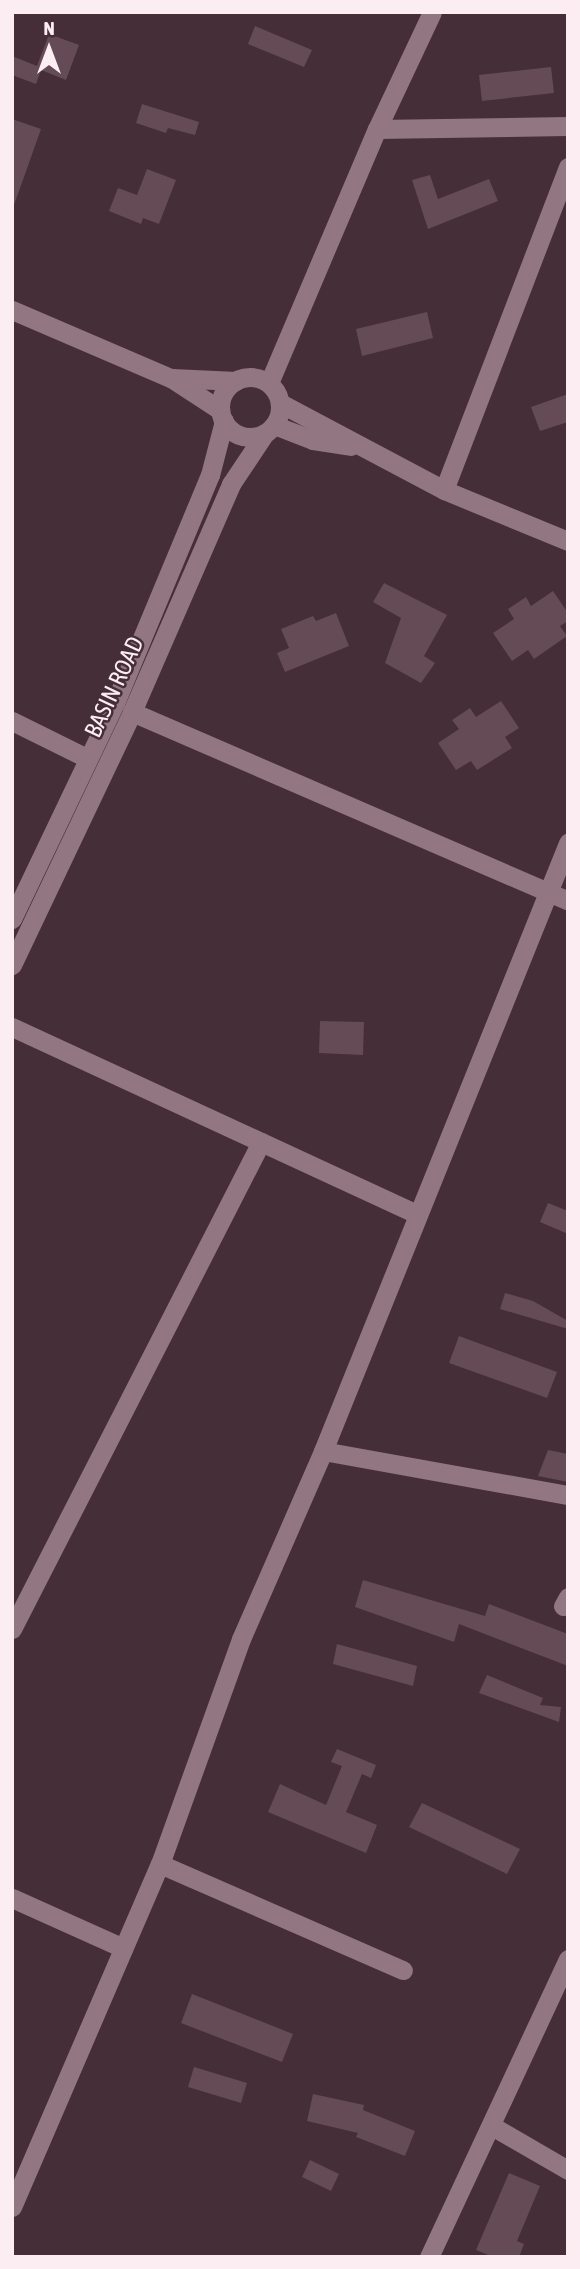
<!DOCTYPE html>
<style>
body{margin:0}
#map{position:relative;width:580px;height:2269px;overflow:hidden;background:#452e38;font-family:"Asap Condensed",sans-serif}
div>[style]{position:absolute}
.building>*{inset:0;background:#644b55}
.minor>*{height:19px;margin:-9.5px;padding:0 9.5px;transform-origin:9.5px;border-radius:9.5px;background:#927782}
.minor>.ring{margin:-9.5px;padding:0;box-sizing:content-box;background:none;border:19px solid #927782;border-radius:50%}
span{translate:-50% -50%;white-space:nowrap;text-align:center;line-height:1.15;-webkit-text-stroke:5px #452e38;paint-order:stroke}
.street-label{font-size:24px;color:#fcedf3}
.frame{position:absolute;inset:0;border:14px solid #fcedf3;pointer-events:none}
.north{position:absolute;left:14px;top:14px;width:70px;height:70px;-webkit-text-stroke:5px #452e38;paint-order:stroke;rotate:0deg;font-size:19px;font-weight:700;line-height:28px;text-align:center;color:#fcedf3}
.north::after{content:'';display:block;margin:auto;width:24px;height:32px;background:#fcedf3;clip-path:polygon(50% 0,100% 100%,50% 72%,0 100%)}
</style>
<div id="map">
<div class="building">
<i style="clip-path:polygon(255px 26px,312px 50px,304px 67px,248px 44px)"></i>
<i style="clip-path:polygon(49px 34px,79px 45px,66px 80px,41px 70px,36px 84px,12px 75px,12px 56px,37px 66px)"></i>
<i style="clip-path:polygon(551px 67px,554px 93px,482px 101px,479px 75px)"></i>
<i style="clip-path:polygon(142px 104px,199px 122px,195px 135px,168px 128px,166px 133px,136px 123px)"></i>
<i style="clip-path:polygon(12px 119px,41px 129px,14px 205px,12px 205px)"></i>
<i style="clip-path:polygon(147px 169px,176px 180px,159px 224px,143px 218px,141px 224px,109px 211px,118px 188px,137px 195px)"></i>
<i style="clip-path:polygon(430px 175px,438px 199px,489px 179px,498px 201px,428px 229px,412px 180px)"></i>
<i style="clip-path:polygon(427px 312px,433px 338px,362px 356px,356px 329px)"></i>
<i style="clip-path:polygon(568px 394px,568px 422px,540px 431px,531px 407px)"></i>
<i style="clip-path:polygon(384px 583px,447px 615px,424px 656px,435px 663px,421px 683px,385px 663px,401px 618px,373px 602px)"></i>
<i style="clip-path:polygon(553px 591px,568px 613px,568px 621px,560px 626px,567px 636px,534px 659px,528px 650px,512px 661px,493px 633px,514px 619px,508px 609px,526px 597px,531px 606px)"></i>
<i style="clip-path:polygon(336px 613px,349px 646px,285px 672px,277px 653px,289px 648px,281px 629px,313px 616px,316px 621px)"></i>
<i style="clip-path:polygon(501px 701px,519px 728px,505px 737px,512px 748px,477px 770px,471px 761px,456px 770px,438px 743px,459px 729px,452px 720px,470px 708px,476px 717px)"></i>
<i style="clip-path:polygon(320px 1021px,364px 1022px,363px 1055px,319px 1053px)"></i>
<i style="clip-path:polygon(548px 1203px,568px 1211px,568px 1234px,540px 1222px)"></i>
<i style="clip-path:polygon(505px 1293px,533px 1301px,568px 1321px,568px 1329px,500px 1309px)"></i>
<i style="clip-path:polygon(459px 1336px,557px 1372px,547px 1398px,449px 1363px)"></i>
<i style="clip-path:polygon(548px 1450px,568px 1454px,568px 1482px,538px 1476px)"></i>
<i style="clip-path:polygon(363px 1580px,485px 1616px,489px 1604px,568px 1634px,568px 1666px,459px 1624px,454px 1642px,355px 1607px)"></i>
<i style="clip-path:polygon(337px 1644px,417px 1666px,413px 1686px,333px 1664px)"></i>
<i style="clip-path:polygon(487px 1675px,543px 1698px,540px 1705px,561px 1707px,559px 1722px,479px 1693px)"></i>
<i style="clip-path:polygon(337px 1749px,376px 1765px,371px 1778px,362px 1774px,346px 1812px,377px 1825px,366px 1853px,268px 1812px,280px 1784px,326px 1805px,342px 1766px,331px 1762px)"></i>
<i style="clip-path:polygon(422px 1803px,520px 1849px,507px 1874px,409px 1827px)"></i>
<i style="clip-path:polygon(192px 1994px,293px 2034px,282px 2062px,181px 2023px)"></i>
<i style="clip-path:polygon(194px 2067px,247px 2083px,241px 2103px,188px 2087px)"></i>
<i style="clip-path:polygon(313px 2094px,364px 2105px,363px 2110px,415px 2131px,405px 2156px,356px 2137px,358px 2133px,307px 2121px)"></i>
<i style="clip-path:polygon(310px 2160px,339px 2174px,331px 2191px,302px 2177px)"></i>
<i style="clip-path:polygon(509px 2173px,540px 2186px,517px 2241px,524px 2244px,519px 2257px,493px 2257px,476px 2250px)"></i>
</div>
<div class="minor">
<i style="left:377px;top:129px;width:191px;rotate:-0.9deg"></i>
<i style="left:12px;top:310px;width:173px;rotate:23.2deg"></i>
<i style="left:171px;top:378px;width:59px;rotate:33.1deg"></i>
<i class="ring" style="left:220px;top:377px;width:41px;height:41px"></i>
<i style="left:172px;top:378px;width:64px;rotate:2.7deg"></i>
<i style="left:269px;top:383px;width:276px;rotate:-67deg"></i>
<i style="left:377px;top:129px;width:129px;rotate:-64.8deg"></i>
<i style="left:280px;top:403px;width:186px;rotate:27.9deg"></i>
<i style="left:444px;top:490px;width:134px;rotate:22.4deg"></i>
<i style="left:274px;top:425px;width:42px;rotate:21deg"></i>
<i style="left:313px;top:440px;width:38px;rotate:9deg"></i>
<i style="left:444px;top:490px;width:346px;rotate:-69deg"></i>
<i style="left:132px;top:712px;width:475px;rotate:23.4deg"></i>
<i style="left:12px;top:721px;width:84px;rotate:26.3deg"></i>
<i style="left:12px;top:919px;width:239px;rotate:-64.5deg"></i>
<i style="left:115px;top:703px;width:247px;rotate:-67.4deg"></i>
<i style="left:210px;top:475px;width:56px;rotate:-75.5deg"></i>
<i style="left:12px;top:965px;width:280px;rotate:-64.6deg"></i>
<i style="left:132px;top:712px;width:249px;rotate:-66.5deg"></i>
<i style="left:231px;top:484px;width:61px;rotate:-56.3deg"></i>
<i style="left:12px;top:1027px;width:445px;rotate:24.8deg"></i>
<i style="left:323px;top:1451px;width:249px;rotate:10.2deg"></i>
<i style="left:563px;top:1606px;width:10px;rotate:-61deg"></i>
<i style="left:12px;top:1629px;width:547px;rotate:-62.92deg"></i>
<i style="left:160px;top:1864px;width:265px;rotate:23.6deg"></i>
<i style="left:12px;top:1898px;width:122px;rotate:24.2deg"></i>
<i style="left:492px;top:2126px;width:88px;rotate:30.1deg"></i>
<i style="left:12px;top:2207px;width:374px;rotate:-66.7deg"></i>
<i style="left:160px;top:1864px;width:239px;rotate:-70.2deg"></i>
<i style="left:241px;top:1639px;width:205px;rotate:-66.4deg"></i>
<i style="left:323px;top:1451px;width:656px;rotate:-68.05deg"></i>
<i style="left:429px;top:2257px;width:329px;rotate:-65deg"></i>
</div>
<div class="street-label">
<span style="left:114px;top:687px;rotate:-65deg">BASIN ROAD</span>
</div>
<div class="frame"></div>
<div class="north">N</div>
</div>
